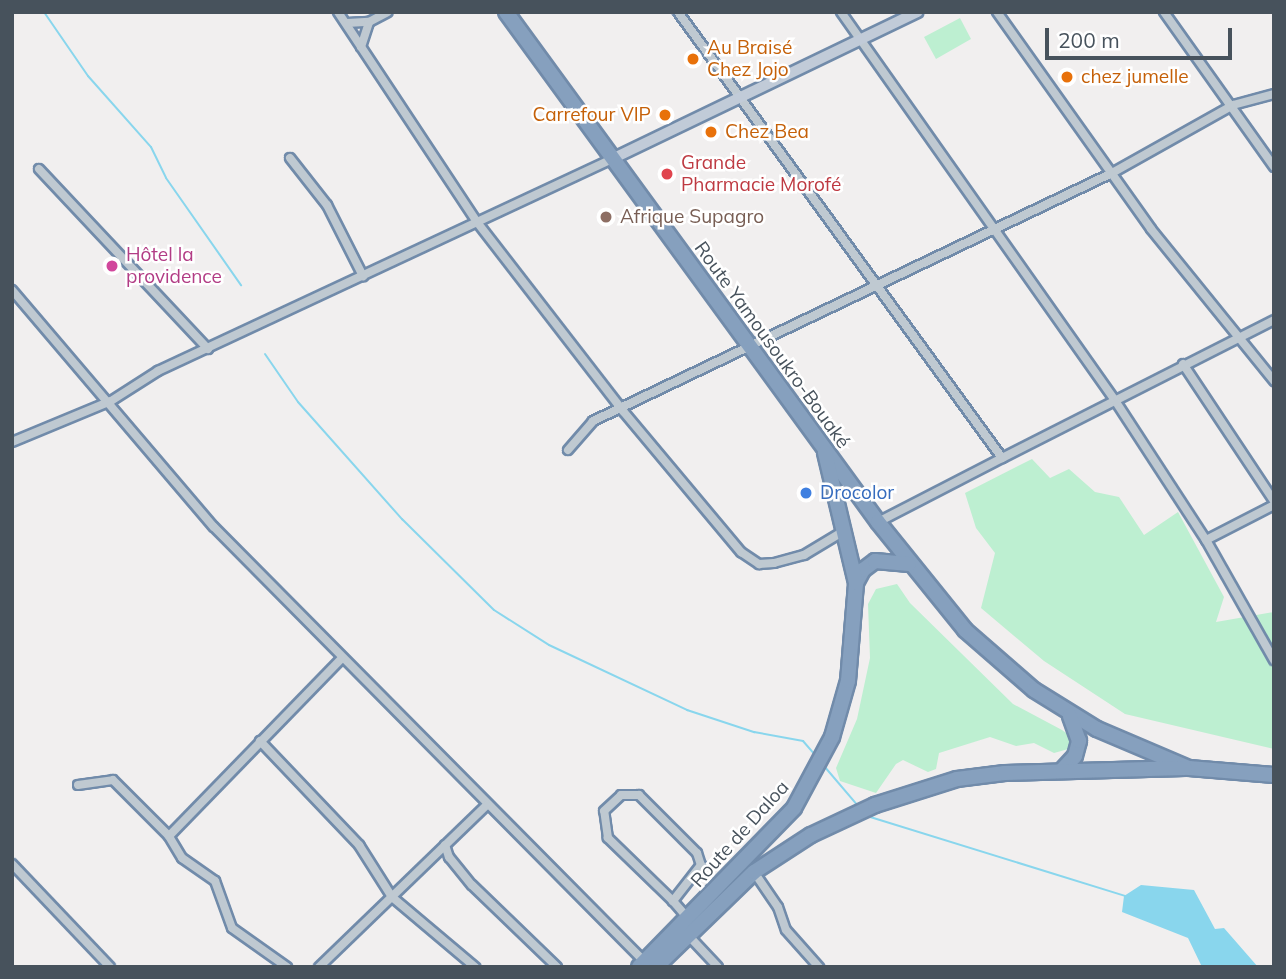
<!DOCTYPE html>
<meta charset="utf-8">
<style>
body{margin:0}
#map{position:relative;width:1286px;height:979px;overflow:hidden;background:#f1efef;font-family:Mulish,sans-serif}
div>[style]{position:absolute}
.green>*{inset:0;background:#bdefd1}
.water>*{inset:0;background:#89d6ed}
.stream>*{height:2px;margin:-1px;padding:0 1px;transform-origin:1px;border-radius:1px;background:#89d6ed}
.roads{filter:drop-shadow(2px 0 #718baa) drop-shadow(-2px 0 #718baa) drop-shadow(0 2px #718baa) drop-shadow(0 -2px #718baa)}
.street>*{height:8px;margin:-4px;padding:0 4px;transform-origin:4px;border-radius:4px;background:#bfc9d1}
.secondary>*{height:10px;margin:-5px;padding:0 5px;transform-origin:5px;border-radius:5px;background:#c1cbd8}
.highway>*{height:14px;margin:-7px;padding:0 7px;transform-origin:7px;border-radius:7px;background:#86a0be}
.dots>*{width:19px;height:19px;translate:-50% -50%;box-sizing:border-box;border:4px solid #fff;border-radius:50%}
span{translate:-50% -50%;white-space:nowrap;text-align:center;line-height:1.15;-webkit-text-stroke:5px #fff;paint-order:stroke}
.food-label{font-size:19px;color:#c56008}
.left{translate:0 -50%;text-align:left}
.right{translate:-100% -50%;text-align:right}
.health-label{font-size:19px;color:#be3a42}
.education-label{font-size:19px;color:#785e54}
.hotel-label{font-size:19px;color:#b23c85}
.street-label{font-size:19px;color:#47525c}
.shop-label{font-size:19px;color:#366cbe}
.frame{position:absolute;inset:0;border:14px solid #47525c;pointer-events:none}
.scale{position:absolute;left:1045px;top:28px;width:187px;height:32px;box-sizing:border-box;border:4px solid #47525c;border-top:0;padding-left:9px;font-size:21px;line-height:24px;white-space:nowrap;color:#47525c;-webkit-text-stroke:5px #fff;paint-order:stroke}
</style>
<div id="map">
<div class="green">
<i style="clip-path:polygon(960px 18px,971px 39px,936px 59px,924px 37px)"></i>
<i style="clip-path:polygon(1032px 459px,1050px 478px,1069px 469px,1095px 492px,1119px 497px,1144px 535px,1178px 512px,1224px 597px,1216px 622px,1274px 612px,1274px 749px,1125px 714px,1044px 661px,981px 608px,995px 553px,976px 528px,965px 493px)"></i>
<i style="clip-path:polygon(897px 584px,910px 603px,1013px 704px,1062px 730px,1073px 738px,1072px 748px,1054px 753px,1034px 743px,1016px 746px,990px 737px,939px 753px,936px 769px,928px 772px,903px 760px,896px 764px,876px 793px,840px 781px,836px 768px,857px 719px,870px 658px,868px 604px,876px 589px)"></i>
</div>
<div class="water">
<i style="clip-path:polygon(1141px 885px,1194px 890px,1215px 929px,1224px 928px,1258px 967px,1202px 967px,1188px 938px,1122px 912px,1124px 896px)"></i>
</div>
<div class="stream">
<i style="left:44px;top:12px;width:78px;rotate:55.5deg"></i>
<i style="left:88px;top:76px;width:95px;rotate:48.4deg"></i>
<i style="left:151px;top:147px;width:34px;rotate:64deg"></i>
<i style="left:166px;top:178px;width:131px;rotate:55deg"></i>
<i style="left:265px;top:354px;width:58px;rotate:55.5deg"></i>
<i style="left:298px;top:402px;width:157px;rotate:48.4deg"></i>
<i style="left:402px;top:519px;width:129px;rotate:44.7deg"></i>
<i style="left:494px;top:610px;width:65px;rotate:32.5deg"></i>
<i style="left:549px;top:645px;width:153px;rotate:25.2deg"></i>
<i style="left:687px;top:710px;width:71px;rotate:18.2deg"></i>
<i style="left:754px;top:732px;width:50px;rotate:10.4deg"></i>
<i style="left:803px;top:741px;width:20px;rotate:49deg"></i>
<i style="left:824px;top:766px;width:54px;rotate:49.5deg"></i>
<i style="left:867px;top:816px;width:270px;rotate:17.2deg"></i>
</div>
<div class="roads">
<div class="street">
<i style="left:338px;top:12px;width:252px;rotate:56.5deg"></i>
<i style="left:477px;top:222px;width:239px;rotate:52.3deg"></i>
<i style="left:623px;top:411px;width:184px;rotate:50.1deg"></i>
<i style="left:741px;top:552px;width:22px;rotate:34deg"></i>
<i style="left:759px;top:564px;width:15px;rotate:-4deg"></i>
<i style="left:774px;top:563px;width:31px;rotate:-15deg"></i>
<i style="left:804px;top:555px;width:47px;rotate:-31deg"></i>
<i style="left:678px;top:12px;width:551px;rotate:54deg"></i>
<i style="left:1002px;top:458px;width:305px;rotate:-26.9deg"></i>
<i style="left:841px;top:12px;width:477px;rotate:54.8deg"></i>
<i style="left:1116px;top:402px;width:165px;rotate:56.9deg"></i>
<i style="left:1206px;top:540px;width:138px;rotate:60.5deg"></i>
<i style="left:997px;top:12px;width:266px;rotate:54.6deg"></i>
<i style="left:1151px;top:229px;width:196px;rotate:51deg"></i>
<i style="left:1164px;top:12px;width:190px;rotate:54.6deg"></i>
<i style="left:347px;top:23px;width:22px;rotate:-3deg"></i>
<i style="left:369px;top:22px;width:21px;rotate:-28deg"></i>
<i style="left:361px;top:47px;width:26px;rotate:-72deg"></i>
<i style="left:290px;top:158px;width:60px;rotate:51.8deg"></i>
<i style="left:327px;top:205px;width:80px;rotate:63.1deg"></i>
<i style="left:39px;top:169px;width:247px;rotate:46.8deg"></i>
<i style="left:12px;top:290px;width:311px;rotate:49.6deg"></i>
<i style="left:214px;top:527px;width:611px;rotate:45.27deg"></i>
<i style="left:1183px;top:364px;width:164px;rotate:56.4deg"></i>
<i style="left:12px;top:442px;width:107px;rotate:-22.5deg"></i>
<i style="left:111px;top:401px;width:56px;rotate:-32.6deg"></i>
<i style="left:158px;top:371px;width:501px;rotate:-25.03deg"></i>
<i style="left:568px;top:450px;width:38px;rotate:-49deg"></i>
<i style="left:593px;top:421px;width:575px;rotate:-25.54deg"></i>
<i style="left:1112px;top:173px;width:139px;rotate:-29.3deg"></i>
<i style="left:1233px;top:105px;width:42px;rotate:-15deg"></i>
<i style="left:878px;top:522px;width:140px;rotate:-27.3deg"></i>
<i style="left:1206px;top:540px;width:76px;rotate:-27.2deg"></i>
<i style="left:260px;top:741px;width:144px;rotate:46.4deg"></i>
<i style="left:359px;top:845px;width:62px;rotate:57.6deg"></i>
<i style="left:392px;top:897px;width:109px;rotate:40.1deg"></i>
<i style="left:78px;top:785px;width:35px;rotate:-8deg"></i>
<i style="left:113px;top:780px;width:79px;rotate:45deg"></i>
<i style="left:445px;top:845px;width:13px;rotate:72deg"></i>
<i style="left:449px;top:857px;width:36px;rotate:51deg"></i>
<i style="left:472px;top:885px;width:118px;rotate:44deg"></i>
<i style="left:12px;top:864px;width:142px;rotate:46.4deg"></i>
<i style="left:754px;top:872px;width:42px;rotate:55.6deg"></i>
<i style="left:778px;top:907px;width:24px;rotate:71deg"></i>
<i style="left:786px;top:930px;width:50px;rotate:48.3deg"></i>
<i style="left:673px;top:901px;width:91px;rotate:-135.9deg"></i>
<i style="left:608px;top:838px;width:27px;rotate:-98deg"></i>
<i style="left:604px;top:811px;width:23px;rotate:-43deg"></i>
<i style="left:621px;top:795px;width:18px"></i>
<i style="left:639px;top:795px;width:82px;rotate:45deg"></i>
<i style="left:697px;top:853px;width:13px;rotate:72deg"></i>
<i style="left:701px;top:865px;width:46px;rotate:127.9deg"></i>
<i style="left:673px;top:901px;width:23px;rotate:49deg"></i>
<i style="left:687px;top:934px;width:45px;rotate:46.8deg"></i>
<i style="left:287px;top:967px;width:67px;rotate:-144.7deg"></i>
<i style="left:232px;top:928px;width:50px;rotate:-109.9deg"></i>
<i style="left:215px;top:881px;width:40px;rotate:-145.1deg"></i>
<i style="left:182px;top:858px;width:26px;rotate:-121deg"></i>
<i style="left:169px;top:836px;width:247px;rotate:-45.8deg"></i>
<i style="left:319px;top:967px;width:233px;rotate:-44deg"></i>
</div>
<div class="secondary">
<i style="left:612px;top:159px;width:339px;rotate:-25.7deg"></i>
</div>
<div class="highway">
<i style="left:506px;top:12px;width:631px;rotate:53.89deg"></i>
<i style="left:878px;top:522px;width:139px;rotate:51.1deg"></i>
<i style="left:965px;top:630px;width:91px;rotate:41deg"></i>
<i style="left:1034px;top:690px;width:74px;rotate:31.8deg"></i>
<i style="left:1097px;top:729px;width:100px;rotate:23deg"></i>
<i style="left:1189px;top:768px;width:85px;rotate:4.7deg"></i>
<i style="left:856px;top:583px;width:15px;rotate:-62deg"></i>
<i style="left:863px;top:570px;width:15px;rotate:-37deg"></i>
<i style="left:875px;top:561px;width:34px;rotate:5deg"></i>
<i style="left:1062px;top:770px;width:19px;rotate:-47deg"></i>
<i style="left:1075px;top:756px;width:16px;rotate:-75deg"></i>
<i style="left:1079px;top:741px;width:27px;rotate:-110deg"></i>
<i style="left:639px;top:967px;width:222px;rotate:-45.7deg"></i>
<i style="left:794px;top:808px;width:81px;rotate:-61.8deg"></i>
<i style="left:832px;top:737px;width:58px;rotate:-74.1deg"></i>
<i style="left:848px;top:681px;width:98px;rotate:-85.3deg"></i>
<i style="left:856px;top:583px;width:134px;rotate:-103.4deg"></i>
<i style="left:656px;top:967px;width:136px;rotate:-44.1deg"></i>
<i style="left:754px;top:872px;width:68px;rotate:-33deg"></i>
<i style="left:811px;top:835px;width:71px;rotate:-25.1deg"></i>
<i style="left:875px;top:805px;width:86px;rotate:-17.6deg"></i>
<i style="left:957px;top:779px;width:48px;rotate:-7.1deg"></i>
<i style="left:1005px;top:773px;width:180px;rotate:-1.6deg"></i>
</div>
</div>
<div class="dots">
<i style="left:693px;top:59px;background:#e8710a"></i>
<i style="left:1067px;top:77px;background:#e8710a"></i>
<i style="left:665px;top:115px;background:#e8710a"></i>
<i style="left:711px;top:132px;background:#e8710a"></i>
<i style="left:667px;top:174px;background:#e0444e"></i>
<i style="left:606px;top:217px;background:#8d6e63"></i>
<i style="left:112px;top:266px;background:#d1479c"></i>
<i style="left:806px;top:493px;background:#3f7fe0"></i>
</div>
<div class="food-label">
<span class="left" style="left:707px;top:59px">Au Braisé<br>Chez Jojo</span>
<span class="left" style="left:1081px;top:77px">chez jumelle</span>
<span class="right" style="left:651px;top:115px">Carrefour VIP</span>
<span class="left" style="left:725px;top:132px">Chez Bea</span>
</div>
<div class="health-label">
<span class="left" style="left:681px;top:174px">Grande<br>Pharmacie Morofé</span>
</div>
<div class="education-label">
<span class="left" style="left:620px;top:217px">Afrique Supagro</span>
</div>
<div class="hotel-label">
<span class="left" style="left:126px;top:266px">Hôtel la<br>providence</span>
</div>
<div class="street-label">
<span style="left:772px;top:345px;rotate:54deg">Route Yamousoukro-Bouaké</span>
<span style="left:740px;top:834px;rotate:-48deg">Route de Daloa</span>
</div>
<div class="shop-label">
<span class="left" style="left:820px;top:493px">Drocolor</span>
</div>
<div class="frame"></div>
<div class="scale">200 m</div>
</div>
